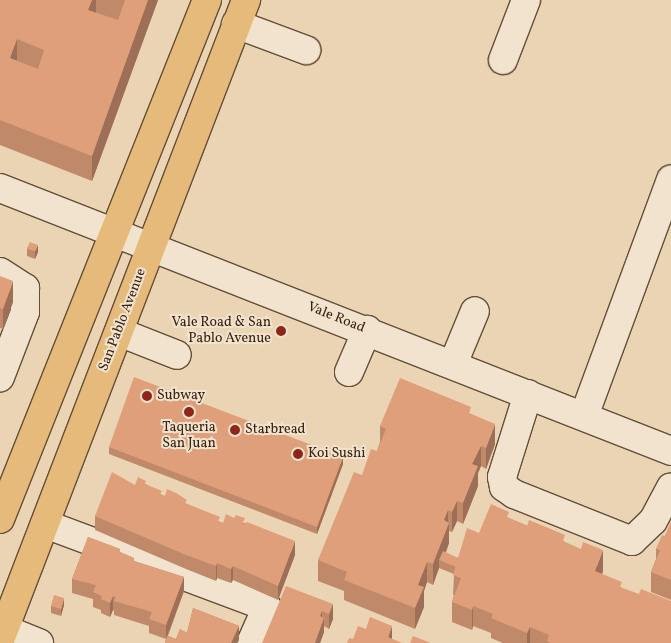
<!DOCTYPE html>
<style>
body{margin:0}
#map{position:relative;width:671px;height:643px;overflow:hidden;background:#ead4b3;font-family:Vollkorn,serif}
div>[style]{position:absolute}
.roads{filter:drop-shadow(1px 0 #644e38) drop-shadow(-1px 0 #644e38) drop-shadow(0 1px #644e38) drop-shadow(0 -1px #644e38)}
.minor>*{height:28px;margin:-14px;padding:0 14px;transform-origin:14px;border-radius:14px;background:#f1e3ce}
.major>*{height:28px;margin:-14px;padding:0 14px;transform-origin:14px;border-radius:14px;background:#e5ba7a}
.wall>*{inset:0;background:#c0896a}
.shaded-wall>*{inset:0;background:#9c6f56}
.building>*{inset:0;background:#df9f7b}
.dots>*{width:14px;height:14px;translate:-50% -50%;box-sizing:border-box;border:2px solid #f1e3ce;border-radius:50%}
span{translate:-50% -50%;white-space:nowrap;text-align:center;line-height:1.15;-webkit-text-stroke:4px #f1e3ce;paint-order:stroke}
.street-label{font-size:14px;color:#38210f}
.poi-label{font-size:14px;color:#38210f}
.right{translate:-100% -50%;text-align:right}
.left{translate:0 -50%;text-align:left}
</style>
<div id="map">
<div class="roads">
<div class="minor">
<i style="left:236px;top:24px;width:75px;rotate:20.4deg"></i>
<i style="left:503px;top:60px;width:64px;rotate:-69deg"></i>
<i style="left:0;top:188px;width:721px;rotate:21.4deg"></i>
<i style="left:0;top:272px;width:30px;rotate:33deg"></i>
<i style="left:25px;top:288px;width:24px;rotate:90deg"></i>
<i style="left:25px;top:312px;width:70px;rotate:111deg"></i>
<i style="left:119px;top:332px;width:62px;rotate:21.6deg"></i>
<i style="left:453px;top:364px;width:57px;rotate:-67.5deg"></i>
<i style="left:349px;top:372px;width:46px;rotate:-66.8deg"></i>
<i style="left:528px;top:394px;width:87px;rotate:107.4deg"></i>
<i style="left:502px;top:477px;width:10px;rotate:79deg"></i>
<i style="left:504px;top:487px;width:12px;rotate:35deg"></i>
<i style="left:514px;top:494px;width:127px;rotate:21.7deg"></i>
<i style="left:632px;top:541px;width:29px;rotate:-44deg"></i>
<i style="left:653px;top:521px;width:38px;rotate:-62deg"></i>
<i style="left:584px;top:416px;width:252px;rotate:-69.8deg"></i>
<i style="left:45px;top:524px;width:237px;rotate:20.5deg"></i>
<i style="left:267px;top:607px;width:39px;rotate:114deg"></i>
<i style="left:4px;top:629px;width:38px;rotate:22deg"></i>
</div>
<div class="major">
<i style="left:0;top:519px;width:559px;rotate:-68.26deg"></i>
<i style="left:0;top:640px;width:686px;rotate:-68.97deg"></i>
</div>
</div>
<div class="wall">
<i style="clip-path:polygon(0 0,158px 0,92px 181px,0 145px)"></i>
<i style="clip-path:polygon(27px 248px,38px 252px,35px 259px,27px 256px)"></i>
<i style="clip-path:polygon(0 276px,13px 302px,3px 329px,0 328px,0 336px)"></i>
<i style="clip-path:polygon(471px 414px,495px 444px,486px 469px,481px 466px,478px 473px,478px 486px,463px 524px,457px 521px,452px 532px,449px 531px,449px 543px,446px 553px,458px 558px,479px 533px,509px 518px,565px 542px,603px 571px,602px 574px,622px 588px,671px 643px,503px 643px,491px 638px,491px 633px,473px 626px,472px 630px,452px 622px,452px 602px,454px 595px,453px 595px,454px 574px,439px 568px,433px 585px,427px 582px,424px 591px,424px 607px,415px 629px,344px 600px,344px 591px,318px 581px,318px 560px,377px 451px,380px 442px,380px 426px)"></i>
<i style="clip-path:polygon(109px 447px,343px 464px,317px 534px,109px 454px)"></i>
<i style="clip-path:polygon(146px 484px,162px 495px,187px 504px,220px 522px,223px 523px,245px 523px,295px 555px,278px 600px,233px 580px,231px 583px,217px 578px,216px 581px,186px 569px,95px 530px,95px 516px,135px 485px)"></i>
<i style="clip-path:polygon(671px 522px,671px 600px,651px 592px,651px 572px,656px 559px,656px 549px,665px 536px)"></i>
<i style="clip-path:polygon(88px 537px,120px 549px,120px 552px,134px 558px,134px 561px,184px 577px,184px 591px,168px 636px,176px 639px,180px 629px,187px 633px,193px 608px,239px 626px,239px 640px,237px 643px,165px 643px,166px 639px,149px 633px,149px 626px,114px 615px,114px 611px,113px 610px,110px 617px,101px 613px,101px 610px,93px 607px,93px 599px,72px 593px,72px 579px)"></i>
<i style="clip-path:polygon(333px 604px,333px 619px,329px 629px,324px 626px,324px 632px,320px 643px,262px 643px)"></i>
<i style="clip-path:polygon(64px 605px,61px 616px,51px 613px,51px 606px)"></i>
</div>
<div class="shaded-wall">
<i style="clip-path:polygon(92px 0,96px 0,96px 14px,88px 10px)"></i>
<i style="clip-path:polygon(148px 0,158px 0,92px 181px,92px 156px)"></i>
<i style="clip-path:polygon(17px 39px,17px 64px,10px 58px)"></i>
<i style="clip-path:polygon(38px 245px,38px 252px,35px 259px,35px 251px)"></i>
<i style="clip-path:polygon(13px 281px,13px 302px,3px 329px,3px 309px)"></i>
<i style="clip-path:polygon(495px 424px,495px 444px,486px 469px,486px 448px)"></i>
<i style="clip-path:polygon(481px 446px,481px 466px,478px 473px,478px 486px,463px 524px,463px 503px,472px 464px)"></i>
<i style="clip-path:polygon(343px 457px,343px 464px,317px 534px,317px 527px)"></i>
<i style="clip-path:polygon(457px 501px,457px 521px,452px 532px,452px 512px)"></i>
<i style="clip-path:polygon(448px 510px,448px 526px,449px 523px,449px 543px,442px 561px,439px 560px,439px 568px,433px 585px,433px 564px,444px 520px)"></i>
<i style="clip-path:polygon(295px 541px,295px 555px,278px 600px,278px 586px)"></i>
<i style="clip-path:polygon(603px 550px,603px 571px,595px 591px,595px 571px)"></i>
<i style="clip-path:polygon(427px 562px,427px 582px,424px 591px,424px 607px,415px 629px,415px 608px,418px 585px)"></i>
<i style="clip-path:polygon(217px 563px,217px 578px,216px 581px,216px 566px)"></i>
<i style="clip-path:polygon(233px 566px,233px 580px,231px 583px,231px 569px)"></i>
<i style="clip-path:polygon(184px 577px,184px 591px,166px 639px,166px 625px)"></i>
<i style="clip-path:polygon(113px 596px,113px 610px,110px 617px,110px 603px)"></i>
<i style="clip-path:polygon(64px 598px,64px 605px,61px 616px,61px 609px)"></i>
<i style="clip-path:polygon(333px 604px,333px 619px,329px 629px,329px 614px)"></i>
<i style="clip-path:polygon(473px 606px,473px 626px,472px 630px,472px 610px)"></i>
<i style="clip-path:polygon(322px 611px,322px 624px,324px 618px,324px 632px,320px 643px,315px 643px,320px 616px)"></i>
<i style="clip-path:polygon(239px 626px,239px 640px,237px 643px,231px 643px)"></i>
<i style="clip-path:polygon(392px 626px,392px 643px,388px 637px)"></i>
<i style="clip-path:polygon(530px 627px,530px 643px,527px 643px,527px 633px)"></i>
</div>
<div class="building">
<i style="clip-path:polygon(evenodd,0 0,92px 0,88px 10px,118px 20px,125px 0,148px 0,92px 156px,0 120px,0 0,17px 39px,44px 50px,38px 69px,10px 58px,17px 39px)"></i>
<i style="clip-path:polygon(30px 242px,38px 245px,35px 251px,27px 248px)"></i>
<i style="clip-path:polygon(0 276px,13px 281px,3px 309px,0 308px)"></i>
<i style="clip-path:polygon(134px 377px,343px 457px,317px 527px,109px 447px)"></i>
<i style="clip-path:polygon(400px 378px,471px 407px,469px 413px,495px 424px,486px 448px,481px 446px,472px 464px,478px 466px,463px 503px,457px 501px,452px 512px,448px 510px,444px 520px,449px 523px,433px 564px,427px 562px,418px 585px,424px 587px,415px 608px,344px 580px,347px 572px,318px 560px,354px 472px,362px 475px,371px 449px,377px 451px,386px 429px,380px 426px)"></i>
<i style="clip-path:polygon(112px 472px,135px 485px,138px 477px,146px 481px,145px 484px,162px 491px,160px 494px,165px 496px,167px 489px,176px 493px,187px 500px,185px 503px,220px 517px,218px 521px,223px 523px,226px 514px,234px 518px,236px 515px,245px 518px,242px 525px,247px 522px,295px 541px,278px 586px,233px 566px,231px 569px,217px 563px,216px 566px,186px 555px,95px 516px)"></i>
<i style="clip-path:polygon(491px 504px,509px 512px,507px 517px,527px 526px,529px 520px,565px 535px,563px 541px,581px 549px,583px 542px,603px 550px,595px 571px,622px 582px,620px 587px,639px 594px,641px 589px,671px 601px,671px 643px,551px 643px,547px 641px,549px 635px,530px 627px,527px 633px,491px 618px,493px 614px,473px 606px,472px 610px,452px 602px,461px 578px,453px 575px,467px 528px,479px 533px)"></i>
<i style="clip-path:polygon(671px 522px,671px 580px,651px 572px,660px 550px,656px 549px,662px 535px,665px 536px)"></i>
<i style="clip-path:polygon(88px 537px,120px 549px,120px 552px,134px 558px,134px 561px,184px 577px,166px 625px,149px 619px,152px 612px,114px 601px,116px 597px,113px 596px,110px 603px,101px 599px,102px 596px,93px 592px,96px 585px,72px 579px)"></i>
<i style="clip-path:polygon(443px 551px,458px 558px,456px 567px,439px 560px)"></i>
<i style="clip-path:polygon(286px 586px,333px 604px,329px 614px,322px 611px,320px 616px,324px 618px,315px 643px,262px 643px)"></i>
<i style="clip-path:polygon(54px 595px,64px 598px,61px 609px,51px 606px)"></i>
<i style="clip-path:polygon(193px 608px,239px 626px,231px 643px,165px 643px,167px 636px,176px 639px,180px 629px,187px 633px)"></i>
<i style="clip-path:polygon(370px 617px,392px 626px,388px 637px,402px 643px,347px 643px,349px 638px,353px 639px,358px 626px,366px 629px)"></i>
<i style="clip-path:polygon(413px 636px,431px 643px,410px 643px)"></i>
</div>
<div class="dots">
<i style="left:281px;top:331px;background:#8f2418"></i>
<i style="left:147px;top:396px;background:#8f2418"></i>
<i style="left:189px;top:412px;background:#8f2418"></i>
<i style="left:235px;top:430px;background:#8f2418"></i>
<i style="left:298px;top:454px;background:#8f2418"></i>
</div>
<div class="street-label">
<span style="left:336px;top:318px;rotate:22deg">Vale Road</span>
<span style="left:123px;top:320px;rotate:-69deg">San Pablo Avenue</span>
</div>
<div class="poi-label">
<span class="right" style="left:271px;top:331px">Vale Road &amp; San<br>Pablo Avenue</span>
<span class="left" style="left:157px;top:396px">Subway</span>
<span style="left:189px;top:436px">Taqueria<br>San Juan</span>
<span class="left" style="left:245px;top:430px">Starbread</span>
<span class="left" style="left:308px;top:454px">Koi Sushi</span>
</div>
</div>
